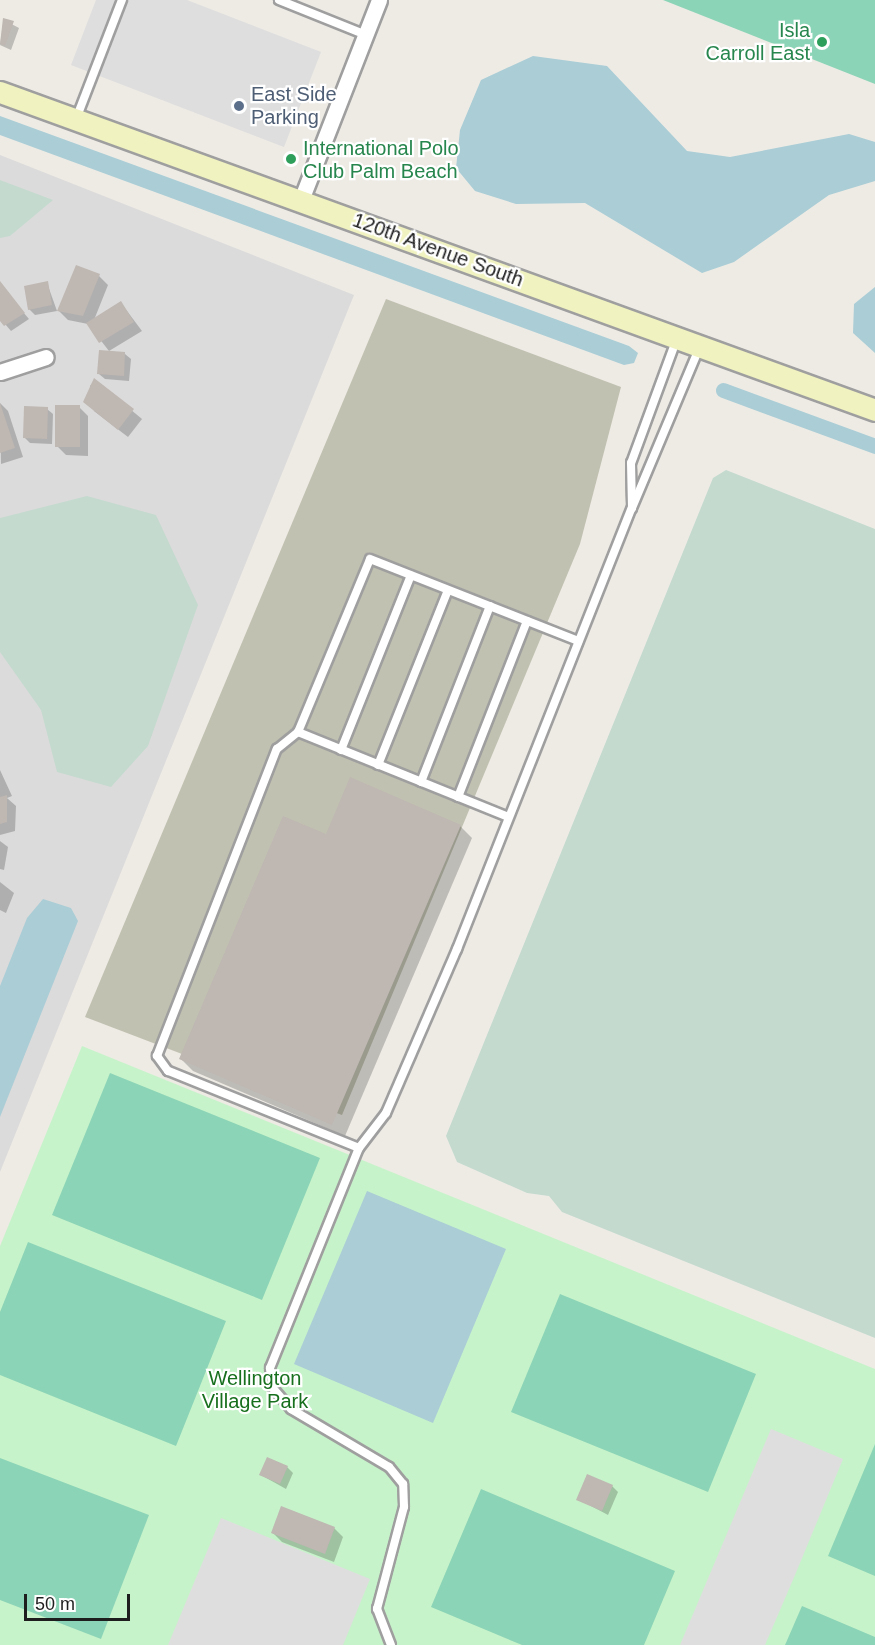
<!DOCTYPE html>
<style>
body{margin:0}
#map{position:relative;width:875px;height:1645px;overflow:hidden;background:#eeebe5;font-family:Arial,sans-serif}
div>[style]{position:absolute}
.residential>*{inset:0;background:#dcdbdb}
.construction>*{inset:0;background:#c1c1b1}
.wetland>*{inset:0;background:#c4dacf}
.park>*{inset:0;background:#c7f3ca}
.pitch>*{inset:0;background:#8cd4b7}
.parking>*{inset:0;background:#dedede}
.water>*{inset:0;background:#aacdd6}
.shadow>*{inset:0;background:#0003}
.canal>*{height:15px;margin:-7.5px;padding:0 7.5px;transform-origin:7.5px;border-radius:7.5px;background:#aacdd6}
.building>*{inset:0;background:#beb7b2}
.roads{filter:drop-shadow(2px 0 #9f9f9f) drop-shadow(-2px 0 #9f9f9f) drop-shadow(0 2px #9f9f9f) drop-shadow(0 -2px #9f9f9f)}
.lane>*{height:8px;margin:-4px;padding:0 4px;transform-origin:4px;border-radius:4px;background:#fff}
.street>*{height:15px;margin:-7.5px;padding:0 7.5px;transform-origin:7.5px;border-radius:7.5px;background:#fff}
.secondary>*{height:21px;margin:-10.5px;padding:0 10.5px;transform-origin:10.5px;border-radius:10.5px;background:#f0f2bf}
.dots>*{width:16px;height:16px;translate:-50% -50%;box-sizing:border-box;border:3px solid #fff;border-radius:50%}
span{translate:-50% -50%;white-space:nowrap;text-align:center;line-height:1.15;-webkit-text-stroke:4.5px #fff;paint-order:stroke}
.leisure-label{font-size:20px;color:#27864d}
.right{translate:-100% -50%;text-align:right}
.left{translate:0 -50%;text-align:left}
.service-label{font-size:20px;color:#4e5e75}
.street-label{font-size:20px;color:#1e1e1e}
.park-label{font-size:20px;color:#18701e}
.scale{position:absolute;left:24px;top:1594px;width:106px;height:27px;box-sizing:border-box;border:3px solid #1e1e1e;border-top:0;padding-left:8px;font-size:18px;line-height:21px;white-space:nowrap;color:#1e1e1e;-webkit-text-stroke:4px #fff;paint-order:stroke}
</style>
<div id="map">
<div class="residential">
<i style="clip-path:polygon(0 155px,354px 295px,0 1172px)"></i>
</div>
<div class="construction">
<i style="clip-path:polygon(386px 299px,621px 387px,580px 544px,342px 1115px,85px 1017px)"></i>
</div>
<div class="wetland">
<i style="clip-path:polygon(0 180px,53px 200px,10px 236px,0 238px)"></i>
<i style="clip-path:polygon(726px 470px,875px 529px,875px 1338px,562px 1212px,549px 1196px,527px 1193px,457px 1162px,446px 1136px,713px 478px)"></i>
<i style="clip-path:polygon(87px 496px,156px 515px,198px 605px,148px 746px,111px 787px,57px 772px,41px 710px,0 652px,0 518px)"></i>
</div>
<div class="park">
<i style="clip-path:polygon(82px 1046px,875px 1369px,875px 1645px,0 1645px,0 1246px)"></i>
</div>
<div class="pitch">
<i style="clip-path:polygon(663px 0,875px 0,875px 84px)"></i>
<i style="clip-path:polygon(110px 1073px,320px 1158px,262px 1300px,52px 1215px)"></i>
<i style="clip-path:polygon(28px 1242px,226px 1321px,176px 1446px,0 1375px,0 1312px)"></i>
<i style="clip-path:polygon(560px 1294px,756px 1374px,708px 1492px,511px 1412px)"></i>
<i style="clip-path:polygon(875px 1444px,875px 1576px,828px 1556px)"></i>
<i style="clip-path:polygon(0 1458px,149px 1515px,101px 1639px,0 1600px)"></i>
<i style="clip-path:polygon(481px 1489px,675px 1571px,644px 1645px,522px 1645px,431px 1607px)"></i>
<i style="clip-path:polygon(802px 1606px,875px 1637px,875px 1645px,785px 1645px)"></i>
</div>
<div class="parking">
<i style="clip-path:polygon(96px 0,187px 0,321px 52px,284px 147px,71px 65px)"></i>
<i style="clip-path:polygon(771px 1429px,843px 1459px,795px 1575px,765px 1645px,680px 1645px)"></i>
<i style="clip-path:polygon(221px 1518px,370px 1579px,343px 1645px,168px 1645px)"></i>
</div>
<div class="water">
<i style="clip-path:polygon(533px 56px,607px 66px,687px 151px,730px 157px,849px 134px,875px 142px,875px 181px,829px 195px,734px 262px,702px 273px,585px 203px,516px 204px,475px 191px,456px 168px,460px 130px,481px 80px)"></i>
<i style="clip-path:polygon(0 116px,629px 346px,638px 353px,634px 363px,624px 365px,0 135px)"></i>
<i style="clip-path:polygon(875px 287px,875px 353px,853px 333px,854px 304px)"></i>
<i style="clip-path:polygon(43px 899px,71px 908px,78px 921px,0 1117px,0 986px,27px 918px)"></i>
<i style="clip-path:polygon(367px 1191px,506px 1249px,433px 1423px,294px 1364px)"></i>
</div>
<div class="shadow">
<i style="clip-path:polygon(4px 20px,19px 28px,11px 50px,0 45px)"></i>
<i style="clip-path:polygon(99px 276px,108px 285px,94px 320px,121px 303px,142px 331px,109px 351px,88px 324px,68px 320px,59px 311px)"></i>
<i style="clip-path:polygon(47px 283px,57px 311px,35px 315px,29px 309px)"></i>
<i style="clip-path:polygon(0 285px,29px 319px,11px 331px,0 318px)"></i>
<i style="clip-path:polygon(125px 354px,131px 359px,129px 381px,105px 379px,99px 374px)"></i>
<i style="clip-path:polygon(95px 380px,142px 419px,128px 437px,94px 411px,90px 386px)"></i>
<i style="clip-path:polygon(0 403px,8px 411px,23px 457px,1px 464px)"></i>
<i style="clip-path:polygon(79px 407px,88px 416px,88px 456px,66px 455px,57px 446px)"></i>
<i style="clip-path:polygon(47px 409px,53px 414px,52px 444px,30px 443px,24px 437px)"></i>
<i style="clip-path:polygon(0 770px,12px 796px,7px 798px,16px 806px,15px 831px,0 835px)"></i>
<i style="clip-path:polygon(460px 826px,472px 838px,345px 1136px,193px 1071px,181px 1059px,327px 836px)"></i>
<i style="clip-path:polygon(0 841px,8px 847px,4px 870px,0 869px)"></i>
<i style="clip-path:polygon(0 882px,14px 893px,6px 913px,0 910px)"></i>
<i style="clip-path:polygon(287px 1467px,293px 1473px,286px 1489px,261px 1475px)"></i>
<i style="clip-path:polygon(612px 1486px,618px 1492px,608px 1515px,578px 1499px)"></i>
<i style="clip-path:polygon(334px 1528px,343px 1537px,334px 1562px,282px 1542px,273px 1533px)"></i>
</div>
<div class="canal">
<i style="left:723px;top:390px;width:162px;rotate:20.2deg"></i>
</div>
<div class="building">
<i style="clip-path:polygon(3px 18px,14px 21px,5px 46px,0 44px)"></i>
<i style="clip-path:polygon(76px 265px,100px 274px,83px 316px,57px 311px)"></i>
<i style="clip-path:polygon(0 281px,25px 313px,4px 326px,0 321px)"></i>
<i style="clip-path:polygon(48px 281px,52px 305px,28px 310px,24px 286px)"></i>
<i style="clip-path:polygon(121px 301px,134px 322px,99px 343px,86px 323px)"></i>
<i style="clip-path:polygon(99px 350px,125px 352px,124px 376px,97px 374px)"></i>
<i style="clip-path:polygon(94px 378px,134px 409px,118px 430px,83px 402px)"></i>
<i style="clip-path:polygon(0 403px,15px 448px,0 453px)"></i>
<i style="clip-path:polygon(55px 405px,80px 405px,80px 447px,55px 447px)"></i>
<i style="clip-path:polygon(24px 406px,48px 407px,47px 439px,23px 438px)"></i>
<i style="clip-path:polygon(350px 777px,461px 825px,332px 1125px,179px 1059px,283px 816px,326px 834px)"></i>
<i style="clip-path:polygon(7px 795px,7px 822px,0 824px,0 797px)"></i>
<i style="clip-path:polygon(267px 1457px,288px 1466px,280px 1484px,259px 1475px)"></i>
<i style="clip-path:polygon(587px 1474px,613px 1485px,602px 1511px,576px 1500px)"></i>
<i style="clip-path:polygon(281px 1506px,335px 1527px,325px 1554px,271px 1533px)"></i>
</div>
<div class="roads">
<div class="lane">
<i style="left:279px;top:0;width:94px;rotate:21.9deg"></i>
<i style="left:76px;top:119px;width:128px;rotate:-68.9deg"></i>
<i style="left:676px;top:341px;width:130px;rotate:110.2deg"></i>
<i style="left:631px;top:463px;width:45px;rotate:88.7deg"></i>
<i style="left:632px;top:508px;width:173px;rotate:-67.2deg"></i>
<i style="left:298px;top:732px;width:187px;rotate:-67.4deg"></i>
<i style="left:370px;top:559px;width:224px;rotate:21.5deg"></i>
<i style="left:341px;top:750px;width:188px;rotate:-68.2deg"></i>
<i style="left:378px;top:765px;width:188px;rotate:-68.2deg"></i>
<i style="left:421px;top:782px;width:189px;rotate:-68.6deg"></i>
<i style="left:458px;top:797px;width:189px;rotate:-68.6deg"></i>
<i style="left:359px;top:1148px;width:206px;rotate:-158deg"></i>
<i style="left:168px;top:1071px;width:19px;rotate:-126deg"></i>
<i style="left:157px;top:1056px;width:330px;rotate:-68.7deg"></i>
<i style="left:277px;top:749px;width:27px;rotate:-39deg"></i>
<i style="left:298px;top:732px;width:227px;rotate:22deg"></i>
<i style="left:391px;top:1645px;width:39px;rotate:-111deg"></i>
<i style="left:377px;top:1609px;width:106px;rotate:-75.2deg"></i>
<i style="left:404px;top:1507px;width:23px;rotate:-92deg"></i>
<i style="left:403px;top:1484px;width:22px;rotate:-129deg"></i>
<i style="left:389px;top:1467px;width:114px;rotate:-149.4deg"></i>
<i style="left:291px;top:1409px;width:28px;rotate:-131deg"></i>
<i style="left:273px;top:1388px;width:20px;rotate:-99deg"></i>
<i style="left:270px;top:1368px;width:237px;rotate:-68deg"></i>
<i style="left:359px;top:1148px;width:44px;rotate:-52.4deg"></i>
<i style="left:386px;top:1113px;width:179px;rotate:-66.6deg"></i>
<i style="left:457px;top:949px;width:474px;rotate:-68.4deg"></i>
</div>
<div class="street">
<i style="left:301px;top:200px;width:215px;rotate:-68.7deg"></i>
<i style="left:0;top:372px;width:48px;rotate:-18.1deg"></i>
</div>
<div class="secondary">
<i style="left:0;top:92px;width:931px;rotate:19.97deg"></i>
</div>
</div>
<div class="dots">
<i style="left:822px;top:42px;background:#2e9e5b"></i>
<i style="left:239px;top:106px;background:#5c6f8a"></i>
<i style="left:291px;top:159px;background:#2e9e5b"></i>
</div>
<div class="leisure-label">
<span class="right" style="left:810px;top:42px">Isla<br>Carroll East</span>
<span class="left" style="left:303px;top:160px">International Polo<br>Club Palm Beach</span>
</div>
<div class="service-label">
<span class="left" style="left:251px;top:106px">East Side<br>Parking</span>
</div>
<div class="street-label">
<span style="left:438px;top:250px;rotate:20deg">120th Avenue South</span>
</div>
<div class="park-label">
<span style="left:255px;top:1390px">Wellington<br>Village Park</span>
</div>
<div class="scale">50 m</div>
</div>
